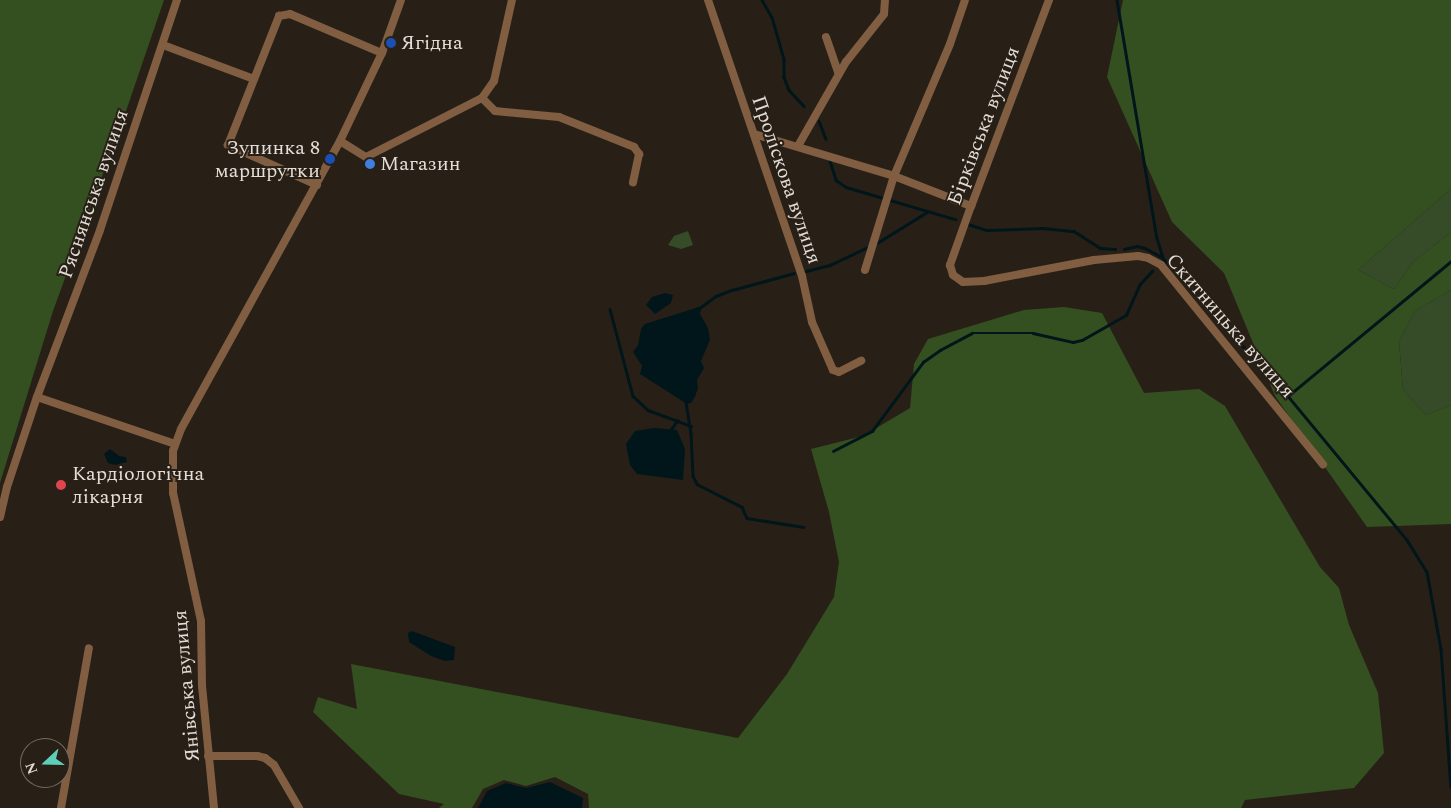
<!DOCTYPE html>
<meta charset="utf-8">
<style>
body{margin:0}
#map{position:relative;width:1451px;height:808px;overflow:hidden;background:#282017;font-family:Spectral,serif}
div>[style]{position:absolute}
.green>*{inset:0;background:#364c28}
.forest>*{inset:0;background:#344f20}
.water>*{inset:0;background:#00161a}
.stream>*{height:2.5px;margin:-1.25px;padding:0 1.25px;transform-origin:1.25px;border-radius:1.25px;background:#00161a}
.minor>*{height:8px;margin:-4px;padding:0 4px;transform-origin:4px;border-radius:4px;background:#815e41}
.dots>*{width:14px;height:14px;translate:-50% -50%;box-sizing:border-box;border:2px solid #282017;border-radius:50%}
span{translate:-50% -50%;white-space:nowrap;text-align:center;line-height:1.15;-webkit-text-stroke:4px #282017;paint-order:stroke}
.poi-label{font-size:20px;color:#e3ddd7}
.left{translate:0 -50%;text-align:left}
.right{translate:-100% -50%;text-align:right}
.street-label{font-size:20px;color:#e3ddd7}
.north{position:absolute;left:20px;top:738px;width:50px;height:50px;box-sizing:border-box;background:#282017;border:1px solid #736c64;border-radius:50%;rotate:249deg;font-size:14px;font-weight:700;line-height:20px;text-align:center;color:#e3ddd7}
.north::after{content:'';display:block;margin:auto;width:18px;height:22px;background:#5eceb8;clip-path:polygon(50% 0,100% 100%,50% 72%,0 100%)}
</style>
<div id="map">
<div class="green">
<i style="clip-path:polygon(1451px 189px,1451px 232px,1413px 262px,1394px 289px,1358px 270px)"></i>
<i style="clip-path:polygon(688px 231px,693px 245px,681px 249px,668px 245px,674px 236px)"></i>
<i style="clip-path:polygon(1451px 290px,1451px 405px,1426px 415px,1403px 390px,1399px 341px,1415px 311px)"></i>
</div>
<div class="forest">
<i style="clip-path:polygon(0 0,164px 0,127px 108px,53px 311px,0 483px)"></i>
<i style="clip-path:polygon(1123px 0,1451px 0,1451px 189px,1358px 270px,1394px 289px,1413px 262px,1451px 232px,1451px 290px,1415px 311px,1399px 341px,1403px 390px,1426px 415px,1451px 405px,1451px 524px,1367px 527px,1275px 396px,1224px 273px,1172px 222px,1107px 77px)"></i>
<i style="clip-path:polygon(1064px 307px,1102px 313px,1144px 393px,1199px 389px,1225px 406px,1320px 567px,1339px 588px,1349px 625px,1378px 693px,1384px 753px,1354px 788px,1245px 800px,1241px 808px,589px 808px,588px 794px,555px 777px,526px 786px,504px 780px,483px 789px,472px 808px,439px 808px,444px 804px,399px 794px,313px 712px,318px 697px,357px 709px,351px 664px,738px 738px,787px 674px,834px 597px,839px 562px,829px 512px,811px 449px,863px 436px,910px 408px,914px 364px,928px 339px,1024px 310px)"></i>
</div>
<div class="water">
<i style="clip-path:polygon(665px 293px,673px 295px,671px 303px,655px 314px,646px 305px,652px 297px)"></i>
<i style="clip-path:polygon(702px 306px,700px 314px,708px 328px,710px 340px,701px 361px,704px 368px,697px 380px,698px 388px,695px 397px,691px 403px,687px 404px,640px 374px,642px 366px,633px 352px,638px 345px,641px 329px,645px 324px)"></i>
<i style="clip-path:polygon(654px 428px,677px 430px,685px 449px,683px 480px,637px 474px,630px 465px,626px 444px,635px 431px)"></i>
<i style="clip-path:polygon(110px 449px,119px 456px,126px 457px,127px 462px,115px 465px,108px 463px,104px 454px)"></i>
<i style="clip-path:polygon(412px 631px,455px 647px,454px 660px,445px 661px,431px 656px,409px 642px,408px 633px)"></i>
<i style="clip-path:polygon(550px 782px,583px 798px,582px 808px,478px 808px,487px 791px,506px 783px,526px 788px)"></i>
</div>
<div class="stream">
<i style="left:762px;top:0;width:20px;rotate:60deg"></i>
<i style="left:772px;top:17px;width:44px;rotate:74.1deg"></i>
<i style="left:784px;top:59px;width:18px;rotate:90deg"></i>
<i style="left:784px;top:77px;width:14px;rotate:69deg"></i>
<i style="left:789px;top:90px;width:22px;rotate:47deg"></i>
<i style="left:1117px;top:0;width:241px;rotate:80.5deg"></i>
<i style="left:1157px;top:238px;width:21px;rotate:73deg"></i>
<i style="left:1163px;top:258px;width:186px;rotate:47.8deg"></i>
<i style="left:1288px;top:396px;width:187px;rotate:50.4deg"></i>
<i style="left:1407px;top:540px;width:38px;rotate:58deg"></i>
<i style="left:1427px;top:572px;width:78px;rotate:79.7deg"></i>
<i style="left:1441px;top:649px;width:138px;rotate:85.9deg"></i>
<i style="left:819px;top:121px;width:19px;rotate:69deg"></i>
<i style="left:830px;top:161px;width:20px;rotate:72deg"></i>
<i style="left:836px;top:180px;width:12px;rotate:35deg"></i>
<i style="left:846px;top:187px;width:114px;rotate:16.4deg"></i>
<i style="left:968px;top:224px;width:20px;rotate:18deg"></i>
<i style="left:987px;top:230px;width:56px;rotate:-2deg"></i>
<i style="left:1043px;top:228px;width:31px;rotate:6deg"></i>
<i style="left:1074px;top:231px;width:31px;rotate:33deg"></i>
<i style="left:1100px;top:248px;width:15px;rotate:4deg"></i>
<i style="left:877px;top:243px;width:59px;rotate:-31.8deg"></i>
<i style="left:1124px;top:249px;width:13px;rotate:-13deg"></i>
<i style="left:1137px;top:246px;width:8px;rotate:14deg"></i>
<i style="left:1145px;top:248px;width:19px;rotate:28deg"></i>
<i style="left:806px;top:271px;width:25px;rotate:-14deg"></i>
<i style="left:830px;top:265px;width:44px;rotate:-25.4deg"></i>
<i style="left:610px;top:309px;width:90px;rotate:75.2deg"></i>
<i style="left:633px;top:396px;width:21px;rotate:43deg"></i>
<i style="left:648px;top:410px;width:46px;rotate:20.4deg"></i>
<i style="left:698px;top:309px;width:22px;rotate:-36deg"></i>
<i style="left:716px;top:296px;width:17px;rotate:-21deg"></i>
<i style="left:732px;top:290px;width:64px;rotate:-15.3deg"></i>
<i style="left:1288px;top:396px;width:212px;rotate:-39.6deg"></i>
<i style="left:686px;top:402px;width:31px;rotate:81deg"></i>
<i style="left:691px;top:433px;width:43px;rotate:87.3deg"></i>
<i style="left:693px;top:476px;width:9px;rotate:63deg"></i>
<i style="left:697px;top:484px;width:51px;rotate:27.1deg"></i>
<i style="left:742px;top:507px;width:12px;rotate:66deg"></i>
<i style="left:747px;top:518px;width:57px;rotate:9.1deg"></i>
<i style="left:669px;top:432px;width:14px;rotate:-54deg"></i>
<i style="left:833px;top:451px;width:44px;rotate:-27.1deg"></i>
<i style="left:872px;top:431px;width:86px;rotate:-53.5deg"></i>
<i style="left:923px;top:362px;width:21px;rotate:-35deg"></i>
<i style="left:940px;top:350px;width:36px;rotate:-28deg"></i>
<i style="left:972px;top:333px;width:61px"></i>
<i style="left:1033px;top:333px;width:41px;rotate:12.7deg"></i>
<i style="left:1073px;top:342px;width:9px;rotate:-13deg"></i>
<i style="left:1082px;top:340px;width:51px;rotate:-29.6deg"></i>
<i style="left:1126px;top:315px;width:34px;rotate:-66deg"></i>
<i style="left:1140px;top:284px;width:18px;rotate:-47deg"></i>
</div>
<div class="minor">
<i style="left:708px;top:0;width:292px;rotate:71.2deg"></i>
<i style="left:802px;top:276px;width:47px;rotate:77.7deg"></i>
<i style="left:812px;top:322px;width:52px;rotate:66.4deg"></i>
<i style="left:833px;top:370px;width:6px;rotate:18deg"></i>
<i style="left:839px;top:372px;width:25px;rotate:-27deg"></i>
<i style="left:1049px;top:0;width:220px;rotate:110.7deg"></i>
<i style="left:971px;top:206px;width:63px;rotate:109.6deg"></i>
<i style="left:950px;top:265px;width:10px;rotate:73deg"></i>
<i style="left:953px;top:275px;width:12px;rotate:35deg"></i>
<i style="left:963px;top:282px;width:21px;rotate:-3deg"></i>
<i style="left:984px;top:281px;width:112px;rotate:-10.8deg"></i>
<i style="left:1094px;top:260px;width:44px;rotate:-5.2deg"></i>
<i style="left:1138px;top:256px;width:10px;rotate:11deg"></i>
<i style="left:1148px;top:258px;width:15px;rotate:28deg"></i>
<i style="left:1161px;top:265px;width:257px;rotate:50.9deg"></i>
<i style="left:826px;top:37px;width:39px;rotate:71deg"></i>
<i style="left:163px;top:45px;width:97px;rotate:20.5deg"></i>
<i style="left:482px;top:98px;width:21px;rotate:-55deg"></i>
<i style="left:494px;top:81px;width:83px;rotate:-77.5deg"></i>
<i style="left:754px;top:134px;width:146px;rotate:16.7deg"></i>
<i style="left:894px;top:176px;width:83px;rotate:21.3deg"></i>
<i style="left:340px;top:141px;width:31px;rotate:32deg"></i>
<i style="left:366px;top:157px;width:130px;rotate:-27deg"></i>
<i style="left:482px;top:98px;width:18px;rotate:45deg"></i>
<i style="left:495px;top:111px;width:64px;rotate:5.4deg"></i>
<i style="left:559px;top:117px;width:81px;rotate:21.8deg"></i>
<i style="left:634px;top:147px;width:9px;rotate:54deg"></i>
<i style="left:639px;top:154px;width:29px;rotate:102deg"></i>
<i style="left:798px;top:146px;width:97px;rotate:-60.3deg"></i>
<i style="left:846px;top:62px;width:61px;rotate:-51.6deg"></i>
<i style="left:884px;top:14px;width:14px;rotate:-86deg"></i>
<i style="left:317px;top:185px;width:98px;rotate:-155.8deg"></i>
<i style="left:228px;top:145px;width:139px;rotate:-68.4deg"></i>
<i style="left:279px;top:16px;width:11px;rotate:-10deg"></i>
<i style="left:290px;top:14px;width:100px;rotate:23deg"></i>
<i style="left:865px;top:270px;width:98px;rotate:-72.9deg"></i>
<i style="left:894px;top:176px;width:143px;rotate:-67deg"></i>
<i style="left:950px;top:44px;width:46px;rotate:-71.2deg"></i>
<i style="left:37px;top:397px;width:146px;rotate:18.8deg"></i>
<i style="left:0;top:517px;width:31px;rotate:-77deg"></i>
<i style="left:7px;top:487px;width:95px;rotate:-71.6deg"></i>
<i style="left:37px;top:397px;width:178px;rotate:-69.3deg"></i>
<i style="left:100px;top:230px;width:243px;rotate:-71.5deg"></i>
<i style="left:208px;top:756px;width:49px"></i>
<i style="left:257px;top:756px;width:8px;rotate:14deg"></i>
<i style="left:265px;top:758px;width:11px;rotate:38deg"></i>
<i style="left:274px;top:765px;width:50px;rotate:59.8deg"></i>
<i style="left:61px;top:808px;width:162px;rotate:-80.1deg"></i>
<i style="left:214px;top:808px;width:123px;rotate:-95.6deg"></i>
<i style="left:202px;top:686px;width:65px;rotate:-90.9deg"></i>
<i style="left:201px;top:621px;width:131px;rotate:-102.3deg"></i>
<i style="left:173px;top:493px;width:42px;rotate:-90deg"></i>
<i style="left:173px;top:451px;width:23px;rotate:-70deg"></i>
<i style="left:181px;top:429px;width:329px;rotate:-61.1deg"></i>
<i style="left:340px;top:141px;width:98px;rotate:-64.5deg"></i>
<i style="left:382px;top:53px;width:56px;rotate:-70.3deg"></i>
</div>
<div class="dots">
<i style="left:391px;top:43px;background:#1a4fb4"></i>
<i style="left:330px;top:159px;background:#1a4fb4"></i>
<i style="left:370px;top:164px;background:#3f7fe0"></i>
<i style="left:61px;top:485px;background:#e0444e"></i>
</div>
<div class="poi-label">
<span class="left" style="left:401px;top:43px">Ягідна</span>
<span class="right" style="left:320px;top:160px">Зупинка 8<br>маршрутки</span>
<span class="left" style="left:380px;top:164px">Магазин</span>
<span class="left" style="left:72px;top:486px">Кардіологічна<br>лікарня</span>
</div>
<div class="street-label">
<span style="left:984px;top:126px;rotate:-69deg">Бірківська вулиця</span>
<span style="left:786px;top:180px;rotate:71deg">Проліскова вулиця</span>
<span style="left:94px;top:194px;rotate:-71deg">Ряснянська вулиця</span>
<span style="left:1230px;top:326px;rotate:49deg">Скитницька вулиця</span>
<span style="left:187px;top:686px;rotate:-95deg">Янівська вулиця</span>
</div>
<div class="north">N</div>
</div>
